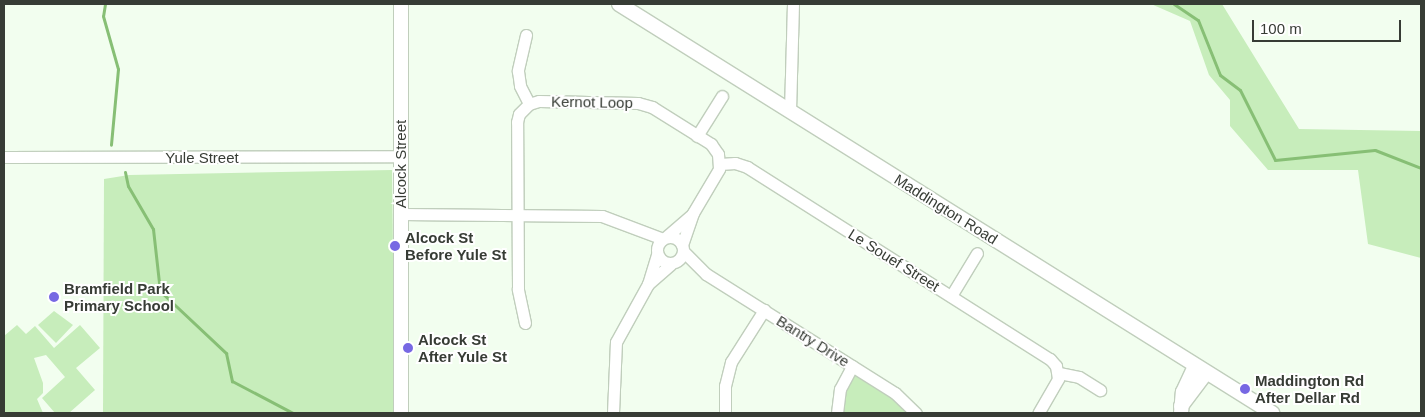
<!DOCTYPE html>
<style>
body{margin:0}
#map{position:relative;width:1425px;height:417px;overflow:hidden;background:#f2feef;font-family:Helvetica,sans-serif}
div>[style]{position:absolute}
.green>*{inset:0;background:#c7edbb}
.stream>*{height:3px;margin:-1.5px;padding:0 1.5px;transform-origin:1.5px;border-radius:1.5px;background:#87bf75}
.roads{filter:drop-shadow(1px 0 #c0cebc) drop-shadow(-1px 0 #c0cebc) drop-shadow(0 1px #c0cebc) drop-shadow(0 -1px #c0cebc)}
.minor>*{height:11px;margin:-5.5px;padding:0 5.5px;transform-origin:5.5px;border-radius:5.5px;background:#fff}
.minor>.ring{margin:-5.5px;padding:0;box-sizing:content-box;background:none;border:11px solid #fff;border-radius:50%}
.major>*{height:14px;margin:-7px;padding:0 7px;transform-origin:7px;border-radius:7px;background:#fff}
.dots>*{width:14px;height:14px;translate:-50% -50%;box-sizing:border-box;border:2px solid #fff;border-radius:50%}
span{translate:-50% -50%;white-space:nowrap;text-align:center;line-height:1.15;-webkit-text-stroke:4px #fff;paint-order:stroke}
.street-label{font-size:15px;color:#373c35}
.poi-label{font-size:15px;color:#373c35;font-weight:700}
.left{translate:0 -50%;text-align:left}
.frame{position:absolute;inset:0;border:5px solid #373c35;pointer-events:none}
.scale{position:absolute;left:1252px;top:20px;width:149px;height:22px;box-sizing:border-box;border:2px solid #373c35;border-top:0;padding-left:6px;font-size:15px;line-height:18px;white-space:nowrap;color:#373c35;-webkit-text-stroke:4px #fff;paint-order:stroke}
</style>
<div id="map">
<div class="green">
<i style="clip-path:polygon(1151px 4px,1222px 4px,1299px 129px,1421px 131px,1421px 258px,1368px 244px,1358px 170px,1268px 170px,1230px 126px,1230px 100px,1209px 75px,1190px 21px)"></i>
<i style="clip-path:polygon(392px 170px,395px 413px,103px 413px,104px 179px,129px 175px)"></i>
<i style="clip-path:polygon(54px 311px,73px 325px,56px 343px,38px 325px)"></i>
<i style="clip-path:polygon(17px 325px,26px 334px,35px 326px,54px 348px,80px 325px,100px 348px,76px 368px,95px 390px,69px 413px,55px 413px,42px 398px,65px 377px,46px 355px,34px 358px,43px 383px,43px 393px,37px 399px,43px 413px,4px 413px,4px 336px)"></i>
<i style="clip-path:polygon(852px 366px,915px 413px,837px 413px)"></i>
</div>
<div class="stream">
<i style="left:105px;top:4px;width:12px;rotate:99deg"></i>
<i style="left:103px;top:16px;width:55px;rotate:74.2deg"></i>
<i style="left:118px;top:69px;width:76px;rotate:95.3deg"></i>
<i style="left:1174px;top:4px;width:29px;rotate:34deg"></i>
<i style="left:1198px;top:20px;width:59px;rotate:68.2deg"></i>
<i style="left:1220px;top:75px;width:25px;rotate:37deg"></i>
<i style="left:1240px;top:90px;width:78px;rotate:63.4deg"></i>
<i style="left:1275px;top:160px;width:100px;rotate:-5.7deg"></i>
<i style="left:1375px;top:150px;width:49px;rotate:21.4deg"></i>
<i style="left:125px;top:172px;width:14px;rotate:78deg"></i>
<i style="left:128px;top:186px;width:50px;rotate:59.8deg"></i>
<i style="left:153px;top:229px;width:62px;rotate:83.6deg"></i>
<i style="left:160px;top:291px;width:91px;rotate:43.2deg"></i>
<i style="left:226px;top:353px;width:29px;rotate:78deg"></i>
<i style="left:232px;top:381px;width:69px;rotate:27.7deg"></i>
</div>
<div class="roads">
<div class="minor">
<i style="left:526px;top:35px;width:37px;rotate:103deg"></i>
<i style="left:518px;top:71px;width:15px;rotate:82deg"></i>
<i style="left:520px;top:86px;width:20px;rotate:63deg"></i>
<i style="left:790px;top:111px;width:107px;rotate:-88.4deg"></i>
<i style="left:697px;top:136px;width:47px;rotate:-58deg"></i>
<i style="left:4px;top:157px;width:397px;rotate:-0.1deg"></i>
<i style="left:720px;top:164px;width:15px;rotate:-4deg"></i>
<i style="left:735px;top:163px;width:13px;rotate:18deg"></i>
<i style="left:747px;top:167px;width:359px;rotate:32.4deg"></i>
<i style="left:1050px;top:359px;width:9px;rotate:49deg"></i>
<i style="left:1056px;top:366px;width:13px;rotate:81deg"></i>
<i style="left:1058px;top:379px;width:39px;rotate:120deg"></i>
<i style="left:402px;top:214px;width:200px;rotate:0.6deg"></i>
<i style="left:602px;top:216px;width:65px;rotate:20.7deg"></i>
<i class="ring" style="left:657px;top:237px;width:15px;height:15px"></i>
<i style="left:666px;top:237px;width:35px;rotate:-41deg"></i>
<i style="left:683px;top:251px;width:33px;rotate:45deg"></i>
<i style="left:706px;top:274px;width:223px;rotate:32.2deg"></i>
<i style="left:895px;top:393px;width:29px;rotate:44deg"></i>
<i style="left:648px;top:284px;width:30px;rotate:-41deg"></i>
<i style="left:951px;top:296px;width:50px;rotate:-58.8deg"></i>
<i style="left:525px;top:323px;width:35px;rotate:-102deg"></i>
<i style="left:518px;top:289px;width:167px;rotate:-90.3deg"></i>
<i style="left:517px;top:122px;width:8px;rotate:-76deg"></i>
<i style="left:519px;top:114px;width:14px;rotate:-45deg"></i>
<i style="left:529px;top:104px;width:10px;rotate:-17deg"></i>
<i style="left:539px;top:101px;width:99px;rotate:1.2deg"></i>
<i style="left:638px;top:103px;width:15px;rotate:16deg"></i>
<i style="left:652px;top:107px;width:70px;rotate:32.1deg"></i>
<i style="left:711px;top:144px;width:12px;rotate:55deg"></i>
<i style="left:718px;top:154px;width:15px;rotate:86deg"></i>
<i style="left:719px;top:169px;width:51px;rotate:120.6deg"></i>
<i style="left:693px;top:213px;width:34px;rotate:109deg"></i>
<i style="left:1059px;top:373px;width:20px;rotate:11deg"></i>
<i style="left:1079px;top:377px;width:25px;rotate:32deg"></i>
<i style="left:613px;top:413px;width:71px;rotate:-87.6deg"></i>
<i style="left:616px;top:342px;width:66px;rotate:-61.1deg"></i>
<i style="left:648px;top:284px;width:30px;rotate:-73deg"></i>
<i style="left:725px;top:413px;width:27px;rotate:-90deg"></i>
<i style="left:725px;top:386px;width:25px;rotate:-76deg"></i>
<i style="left:731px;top:362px;width:62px;rotate:-57.6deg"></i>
<i style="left:837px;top:413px;width:24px;rotate:-83deg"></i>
<i style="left:840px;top:389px;width:26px;rotate:-62deg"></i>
</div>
<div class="major">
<i style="left:401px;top:4px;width:409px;rotate:90deg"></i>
<i style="left:619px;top:4px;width:771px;rotate:32.06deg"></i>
<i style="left:1181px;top:406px;width:41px;rotate:-52.9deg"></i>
<i style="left:1181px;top:413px;width:21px;rotate:-85deg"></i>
<i style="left:1183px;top:392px;width:29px;rotate:-65deg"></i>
</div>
</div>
<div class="dots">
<i style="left:395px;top:246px;background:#7768e3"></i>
<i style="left:54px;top:297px;background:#7768e3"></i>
<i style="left:408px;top:348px;background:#7768e3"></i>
<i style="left:1245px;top:389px;background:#7768e3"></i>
</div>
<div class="street-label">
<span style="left:592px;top:102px;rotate:1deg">Kernot Loop</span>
<span style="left:202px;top:158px">Yule Street</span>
<span style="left:401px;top:164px;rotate:-90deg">Alcock Street</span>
<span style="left:946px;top:209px;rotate:32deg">Maddington Road</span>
<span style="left:894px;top:260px;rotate:32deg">Le Souef Street</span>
<span style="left:813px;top:341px;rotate:32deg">Bantry Drive</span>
</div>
<div class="poi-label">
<span class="left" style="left:405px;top:246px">Alcock St<br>Before Yule St</span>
<span class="left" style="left:64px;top:297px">Bramfield Park<br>Primary School</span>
<span class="left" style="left:418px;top:348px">Alcock St<br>After Yule St</span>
<span class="left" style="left:1255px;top:389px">Maddington Rd<br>After Dellar Rd</span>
</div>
<div class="frame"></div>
<div class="scale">100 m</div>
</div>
